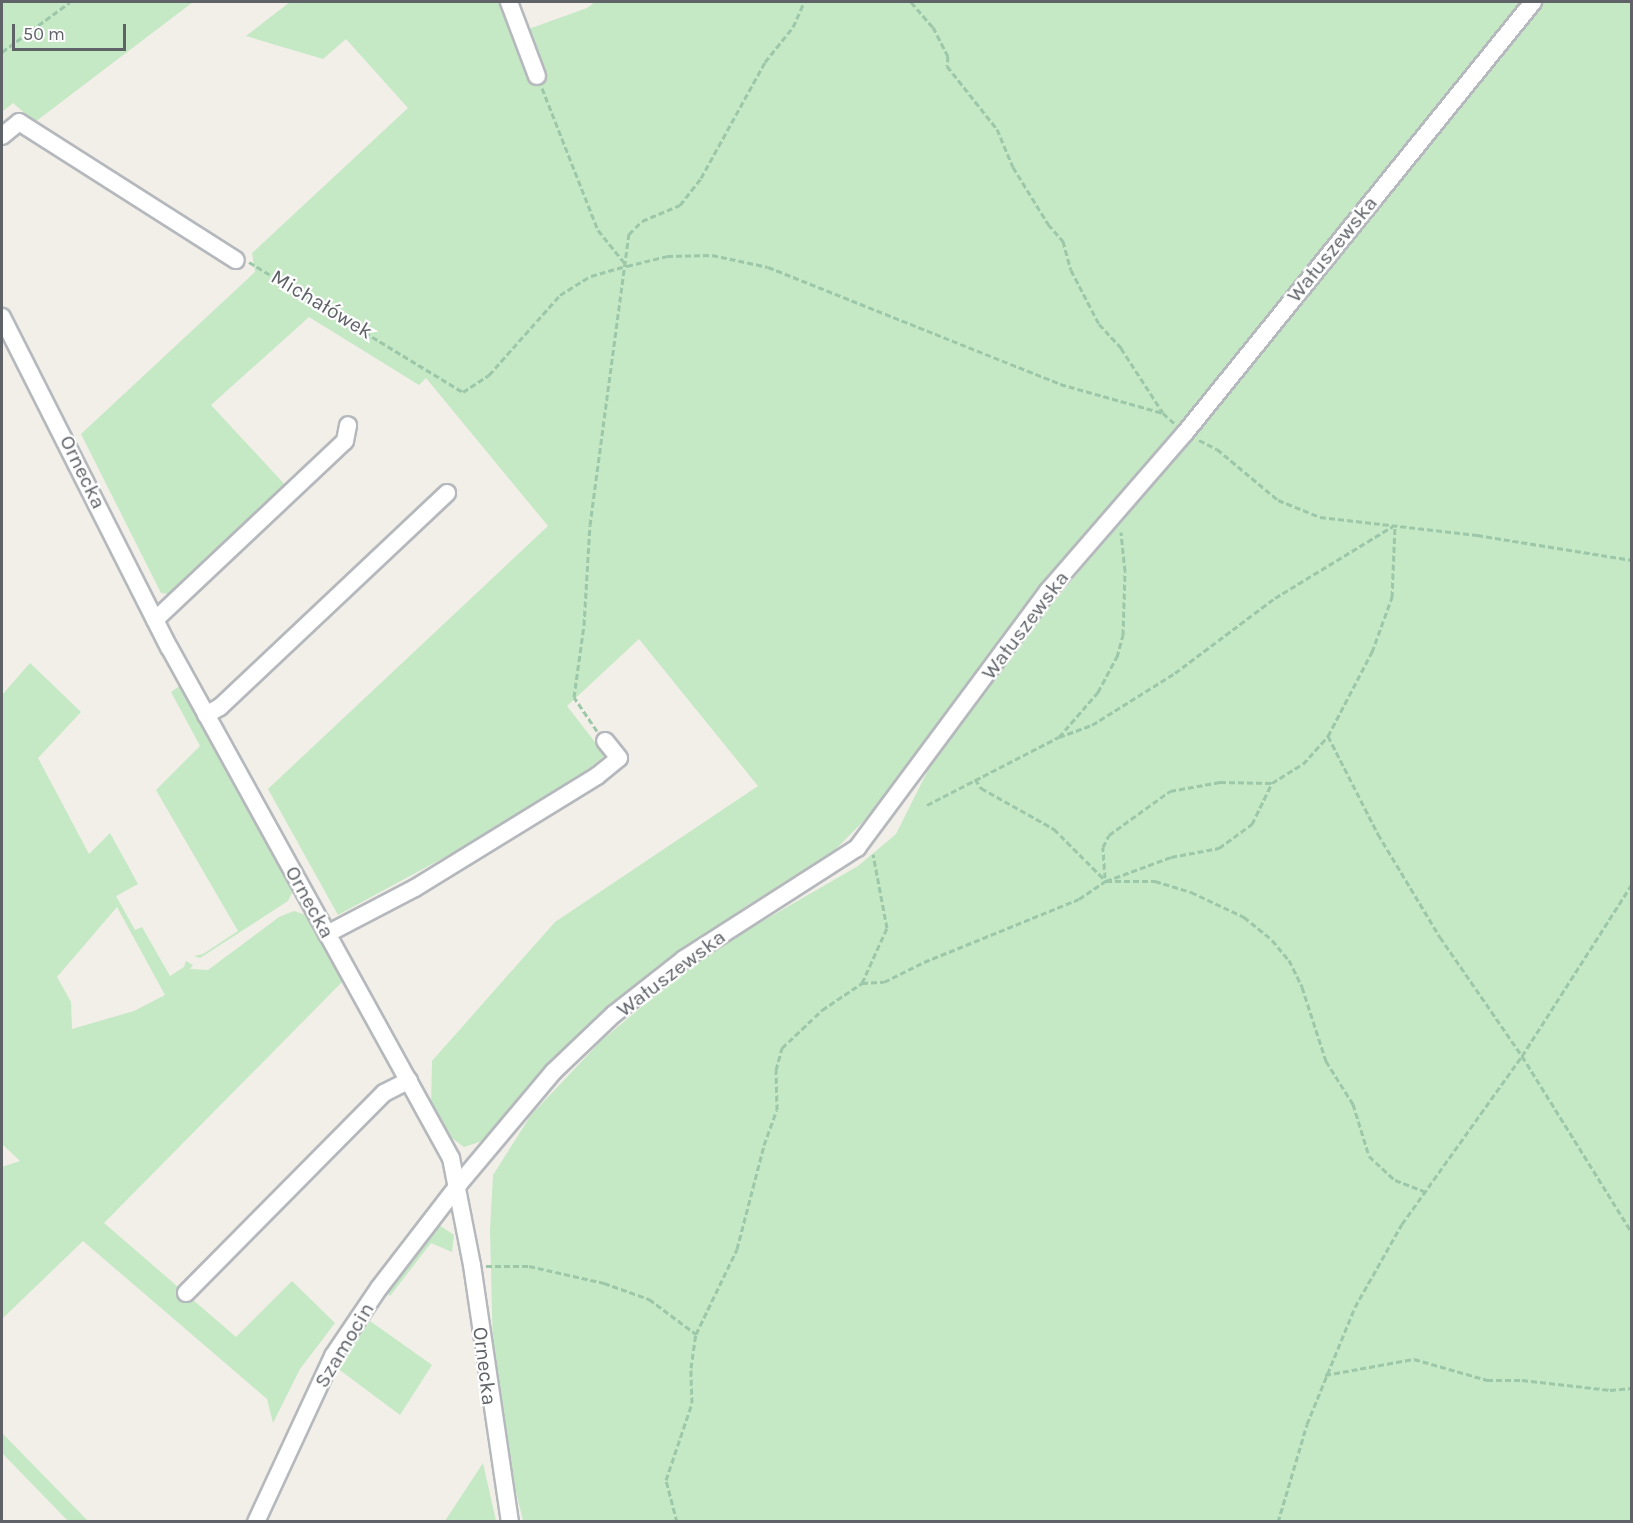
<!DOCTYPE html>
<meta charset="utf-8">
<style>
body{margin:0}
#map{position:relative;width:1633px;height:1523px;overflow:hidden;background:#f1efe8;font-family:Karla,sans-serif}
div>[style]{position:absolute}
.green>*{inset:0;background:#c5e8c5}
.path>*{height:3px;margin-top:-1.5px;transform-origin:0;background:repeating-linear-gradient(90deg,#9cc7a9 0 6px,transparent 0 9px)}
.roads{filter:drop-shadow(2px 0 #b5b8bc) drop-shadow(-2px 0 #b5b8bc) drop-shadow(0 2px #b5b8bc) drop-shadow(0 -2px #b5b8bc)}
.minor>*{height:16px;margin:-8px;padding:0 8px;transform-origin:8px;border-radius:8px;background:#fff}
span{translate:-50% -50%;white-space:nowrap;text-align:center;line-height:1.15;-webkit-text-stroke:4.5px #fff;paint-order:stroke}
.street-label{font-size:21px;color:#5f6368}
.frame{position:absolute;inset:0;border:3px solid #5f6368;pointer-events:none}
.scale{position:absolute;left:12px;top:24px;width:114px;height:27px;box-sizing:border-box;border:3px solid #5f6368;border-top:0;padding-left:8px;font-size:18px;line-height:21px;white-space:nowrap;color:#5f6368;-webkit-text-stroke:4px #fff;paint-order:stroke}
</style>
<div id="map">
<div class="green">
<i style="clip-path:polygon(2px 2px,193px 2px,35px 122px,13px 103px,2px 112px)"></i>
<i style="clip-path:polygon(290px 2px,499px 2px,512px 35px,587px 8px,595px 2px,1523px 2px,1186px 418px,1046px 579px,895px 789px,835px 850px,739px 911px,635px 985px,586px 1028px,485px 1140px,464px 1147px,452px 1138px,431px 1106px,432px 1061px,555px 922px,758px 786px,639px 639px,567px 706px,605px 755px,574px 781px,502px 826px,338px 915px,268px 789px,548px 526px,426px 378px,419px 385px,309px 317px,211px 405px,288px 488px,174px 595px,161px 593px,81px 434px,255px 272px,252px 253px,408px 108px,346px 39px,323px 59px,246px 36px)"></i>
<i style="clip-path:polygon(1542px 2px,1631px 2px,1631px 1521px,523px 1521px,512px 1475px,493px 1352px,490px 1230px,493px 1175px,531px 1115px,601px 1041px,702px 956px,858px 866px,896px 834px,930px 766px,1045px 612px,1193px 437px,1386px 189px)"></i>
<i style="clip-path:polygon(evenodd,30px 663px,81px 712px,38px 758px,89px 854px,110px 833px,138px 884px,116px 896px,135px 930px,142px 927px,170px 976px,184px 967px,186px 961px,193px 965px,190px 969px,208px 970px,279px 917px,294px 911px,306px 915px,344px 980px,104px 1223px,236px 1337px,292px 1281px,335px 1323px,300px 1369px,273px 1423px,267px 1399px,83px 1241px,2px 1319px,2px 1167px,20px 1161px,2px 1144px,2px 695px,30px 663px,117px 907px,165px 995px,134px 1011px,72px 1029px,71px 1002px,57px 977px,117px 907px)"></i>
<i style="clip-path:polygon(181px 685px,290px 882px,292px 893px,288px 901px,200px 958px,194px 956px,203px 954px,238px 931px,156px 790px,200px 746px,171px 692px)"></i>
<i style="clip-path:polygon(439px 1225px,454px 1235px,452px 1252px,431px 1243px,390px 1296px,386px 1291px)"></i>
<i style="clip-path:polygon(370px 1321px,432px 1365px,400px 1415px,337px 1368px)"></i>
<i style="clip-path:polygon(2px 1433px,88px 1521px,68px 1521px,2px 1453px)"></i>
<i style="clip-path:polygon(483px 1463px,496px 1521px,445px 1521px)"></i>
</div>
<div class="path">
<i style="left:911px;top:2px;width:33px;rotate:49deg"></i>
<i style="left:933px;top:27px;width:33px;rotate:63deg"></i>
<i style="left:948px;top:56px;width:10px;rotate:96deg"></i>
<i style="left:947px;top:66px;width:80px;rotate:51.6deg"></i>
<i style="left:997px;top:129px;width:41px;rotate:67.2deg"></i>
<i style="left:1013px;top:167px;width:67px;rotate:58.4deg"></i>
<i style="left:1048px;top:224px;width:23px;rotate:49deg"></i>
<i style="left:1063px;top:241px;width:30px;rotate:75deg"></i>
<i style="left:1071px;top:270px;width:61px;rotate:62.6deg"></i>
<i style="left:1099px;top:324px;width:33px;rotate:47deg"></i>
<i style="left:1121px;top:348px;width:77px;rotate:57.1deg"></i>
<i style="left:1163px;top:413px;width:15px;rotate:42deg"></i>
<i style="left:2px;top:52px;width:84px;rotate:-36.3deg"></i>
<i style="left:542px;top:88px;width:153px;rotate:68.5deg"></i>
<i style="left:598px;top:230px;width:46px;rotate:51.1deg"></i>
<i style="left:627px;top:266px;width:41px;rotate:-14deg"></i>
<i style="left:667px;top:256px;width:45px;rotate:-1.3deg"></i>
<i style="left:712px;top:255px;width:57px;rotate:12.1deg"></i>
<i style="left:768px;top:267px;width:315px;rotate:21.8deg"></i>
<i style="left:1060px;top:384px;width:107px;rotate:15.7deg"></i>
<i style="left:249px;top:262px;width:250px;rotate:31.3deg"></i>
<i style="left:463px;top:392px;width:31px;rotate:-33deg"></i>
<i style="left:489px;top:375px;width:107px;rotate:-48.4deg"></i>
<i style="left:560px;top:295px;width:36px;rotate:-32deg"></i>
<i style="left:591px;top:276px;width:37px;rotate:-16deg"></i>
<i style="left:1199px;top:440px;width:20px;rotate:27deg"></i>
<i style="left:1217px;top:449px;width:80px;rotate:39.9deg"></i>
<i style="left:1278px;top:500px;width:45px;rotate:22deg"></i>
<i style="left:1320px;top:517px;width:158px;rotate:6.5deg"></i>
<i style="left:1477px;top:535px;width:157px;rotate:9.2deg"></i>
<i style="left:597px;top:731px;width:41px;rotate:-124.1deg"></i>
<i style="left:574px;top:697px;width:73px;rotate:-82.1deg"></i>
<i style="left:584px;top:625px;width:100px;rotate:-86.6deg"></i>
<i style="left:590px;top:525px;width:294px;rotate:-82.4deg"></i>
<i style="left:629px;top:234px;width:18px;rotate:-45deg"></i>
<i style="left:642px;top:221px;width:41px;rotate:-22.8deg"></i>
<i style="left:680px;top:205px;width:34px;rotate:-52deg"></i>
<i style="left:701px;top:178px;width:132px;rotate:-61.1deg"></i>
<i style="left:765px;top:62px;width:45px;rotate:-51.3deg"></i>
<i style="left:793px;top:27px;width:27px;rotate:-66deg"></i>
<i style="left:1328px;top:736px;width:110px;rotate:63deg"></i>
<i style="left:1378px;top:834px;width:120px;rotate:59deg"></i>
<i style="left:1440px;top:937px;width:145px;rotate:55.4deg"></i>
<i style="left:1522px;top:1056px;width:208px;rotate:58.1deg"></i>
<i style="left:1059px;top:737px;width:35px;rotate:-20deg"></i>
<i style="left:1092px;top:725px;width:98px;rotate:-32.1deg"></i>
<i style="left:1175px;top:673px;width:125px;rotate:-36.9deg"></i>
<i style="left:1275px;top:598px;width:138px;rotate:-31.4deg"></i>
<i style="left:975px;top:779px;width:11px;rotate:56deg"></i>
<i style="left:981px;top:788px;width:84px;rotate:29.3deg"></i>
<i style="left:1054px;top:829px;width:74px;rotate:45deg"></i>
<i style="left:1106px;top:881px;width:49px"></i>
<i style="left:1155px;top:881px;width:38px;rotate:17deg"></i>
<i style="left:1191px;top:892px;width:59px;rotate:25.3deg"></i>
<i style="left:1244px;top:917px;width:36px;rotate:39deg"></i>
<i style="left:1272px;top:940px;width:26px;rotate:50deg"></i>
<i style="left:1289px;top:960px;width:30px;rotate:64deg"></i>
<i style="left:1302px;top:987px;width:78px;rotate:72deg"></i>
<i style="left:1326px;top:1061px;width:51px;rotate:57.9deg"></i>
<i style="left:1353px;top:1104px;width:54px;rotate:72.9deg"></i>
<i style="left:1369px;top:1156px;width:35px;rotate:43deg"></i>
<i style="left:1395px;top:1180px;width:31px;rotate:21deg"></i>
<i style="left:927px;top:805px;width:148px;rotate:-27.3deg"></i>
<i style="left:1059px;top:737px;width:60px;rotate:-49.1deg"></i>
<i style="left:1098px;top:692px;width:40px;rotate:-62deg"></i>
<i style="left:1117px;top:657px;width:23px;rotate:-75deg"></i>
<i style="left:1123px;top:635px;width:64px;rotate:-88.2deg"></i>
<i style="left:1125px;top:571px;width:39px;rotate:-96deg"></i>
<i style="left:1105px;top:878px;width:31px;rotate:-94deg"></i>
<i style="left:1103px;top:847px;width:13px;rotate:-63deg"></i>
<i style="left:1109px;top:835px;width:75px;rotate:-35.8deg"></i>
<i style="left:1170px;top:791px;width:51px;rotate:-10.2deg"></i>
<i style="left:1220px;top:782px;width:52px;rotate:1.1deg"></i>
<i style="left:862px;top:983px;width:60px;rotate:-65.6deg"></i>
<i style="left:887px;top:928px;width:75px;rotate:-100.7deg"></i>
<i style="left:486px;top:1266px;width:43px"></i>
<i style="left:529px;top:1266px;width:77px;rotate:12.8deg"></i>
<i style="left:604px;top:1283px;width:48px;rotate:19.6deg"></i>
<i style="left:649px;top:1299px;width:59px;rotate:36.7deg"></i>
<i style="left:1325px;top:1375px;width:90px;rotate:-10.2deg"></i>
<i style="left:1414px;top:1359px;width:76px;rotate:16deg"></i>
<i style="left:1487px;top:1380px;width:35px"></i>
<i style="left:1522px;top:1380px;width:89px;rotate:6.5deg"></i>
<i style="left:1610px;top:1390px;width:22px;rotate:-5deg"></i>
<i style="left:677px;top:1522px;width:43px;rotate:-104.7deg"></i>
<i style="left:666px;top:1480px;width:81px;rotate:-71.3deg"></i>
<i style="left:692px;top:1403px;width:35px;rotate:-92deg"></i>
<i style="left:691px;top:1368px;width:34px;rotate:-82deg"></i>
<i style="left:696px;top:1334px;width:94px;rotate:-64.2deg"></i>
<i style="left:737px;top:1249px;width:107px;rotate:-75.4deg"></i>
<i style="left:764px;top:1145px;width:37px;rotate:-70deg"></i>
<i style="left:777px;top:1110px;width:40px;rotate:-91.4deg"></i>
<i style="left:776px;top:1070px;width:23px;rotate:-75deg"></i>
<i style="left:782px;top:1048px;width:55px;rotate:-43.5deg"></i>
<i style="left:822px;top:1010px;width:48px;rotate:-34deg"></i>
<i style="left:862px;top:983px;width:22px;rotate:-3deg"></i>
<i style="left:884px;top:982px;width:45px;rotate:-26.6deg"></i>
<i style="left:924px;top:962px;width:167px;rotate:-22.1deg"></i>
<i style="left:1079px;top:899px;width:32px;rotate:-34deg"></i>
<i style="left:1106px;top:881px;width:69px;rotate:-20.3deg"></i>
<i style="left:1171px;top:857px;width:49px;rotate:-10.6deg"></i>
<i style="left:1219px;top:848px;width:41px;rotate:-36deg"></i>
<i style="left:1252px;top:824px;width:46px;rotate:-64deg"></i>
<i style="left:1272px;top:783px;width:36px;rotate:-32deg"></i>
<i style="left:1303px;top:764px;width:38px;rotate:-48deg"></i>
<i style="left:1328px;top:736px;width:95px;rotate:-62.4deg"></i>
<i style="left:1372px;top:652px;width:59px;rotate:-70deg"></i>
<i style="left:1392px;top:597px;width:72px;rotate:-87.6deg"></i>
<i style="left:1278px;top:1522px;width:102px;rotate:-73.5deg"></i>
<i style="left:1307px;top:1424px;width:126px;rotate:-67.7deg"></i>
<i style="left:1355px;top:1307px;width:95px;rotate:-60.5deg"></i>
<i style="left:1402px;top:1224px;width:206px;rotate:-54.5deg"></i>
<i style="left:1522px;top:1056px;width:204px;rotate:-57.4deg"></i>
</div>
<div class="roads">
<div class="minor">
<i style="left:509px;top:2px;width:79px;rotate:69.3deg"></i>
<i style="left:2px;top:136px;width:22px;rotate:-39deg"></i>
<i style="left:19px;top:122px;width:257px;rotate:32.5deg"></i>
<i style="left:2px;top:317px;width:370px;rotate:63.2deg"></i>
<i style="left:169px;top:647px;width:584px;rotate:61.11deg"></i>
<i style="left:451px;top:1158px;width:109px;rotate:78.9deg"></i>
<i style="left:472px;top:1265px;width:260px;rotate:81.6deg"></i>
<i style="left:155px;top:620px;width:261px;rotate:-43.3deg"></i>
<i style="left:345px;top:441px;width:16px;rotate:-79deg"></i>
<i style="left:206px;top:715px;width:16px;rotate:-30deg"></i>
<i style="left:220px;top:707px;width:312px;rotate:-43.3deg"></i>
<i style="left:327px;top:934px;width:99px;rotate:-27.6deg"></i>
<i style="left:415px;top:888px;width:214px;rotate:-31.6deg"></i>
<i style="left:597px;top:776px;width:28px;rotate:-39deg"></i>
<i style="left:619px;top:758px;width:22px;rotate:-129deg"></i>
<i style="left:186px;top:1293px;width:281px;rotate:-45.3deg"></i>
<i style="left:384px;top:1093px;width:28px;rotate:-27deg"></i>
<i style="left:256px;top:1522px;width:183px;rotate:-65.1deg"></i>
<i style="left:333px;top:1356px;width:82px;rotate:-55.9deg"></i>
<i style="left:379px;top:1288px;width:131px;rotate:-52.4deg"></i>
<i style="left:459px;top:1184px;width:146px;rotate:-50deg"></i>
<i style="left:553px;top:1072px;width:84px;rotate:-43.6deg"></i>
<i style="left:614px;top:1014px;width:89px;rotate:-38.2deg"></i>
<i style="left:684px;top:959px;width:206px;rotate:-32.7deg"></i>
<i style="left:857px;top:848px;width:320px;rotate:-53.4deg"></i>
<i style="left:1048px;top:591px;width:209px;rotate:-49.1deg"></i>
<i style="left:1185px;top:433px;width:554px;rotate:-51.08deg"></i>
</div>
</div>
<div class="street-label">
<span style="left:1332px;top:249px;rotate:-51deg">Wałuszewska</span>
<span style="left:322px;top:304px;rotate:31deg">Michałówek</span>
<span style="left:83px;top:472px;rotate:64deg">Ornecka</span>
<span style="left:1025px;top:625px;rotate:-53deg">Wałuszewska</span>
<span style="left:310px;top:902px;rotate:61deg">Ornecka</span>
<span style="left:671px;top:973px;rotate:-37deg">Wałuszewska</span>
<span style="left:344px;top:1345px;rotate:-59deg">Szamocin</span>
<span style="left:485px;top:1366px;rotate:83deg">Ornecka</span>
</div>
<div class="frame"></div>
<div class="scale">50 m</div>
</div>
